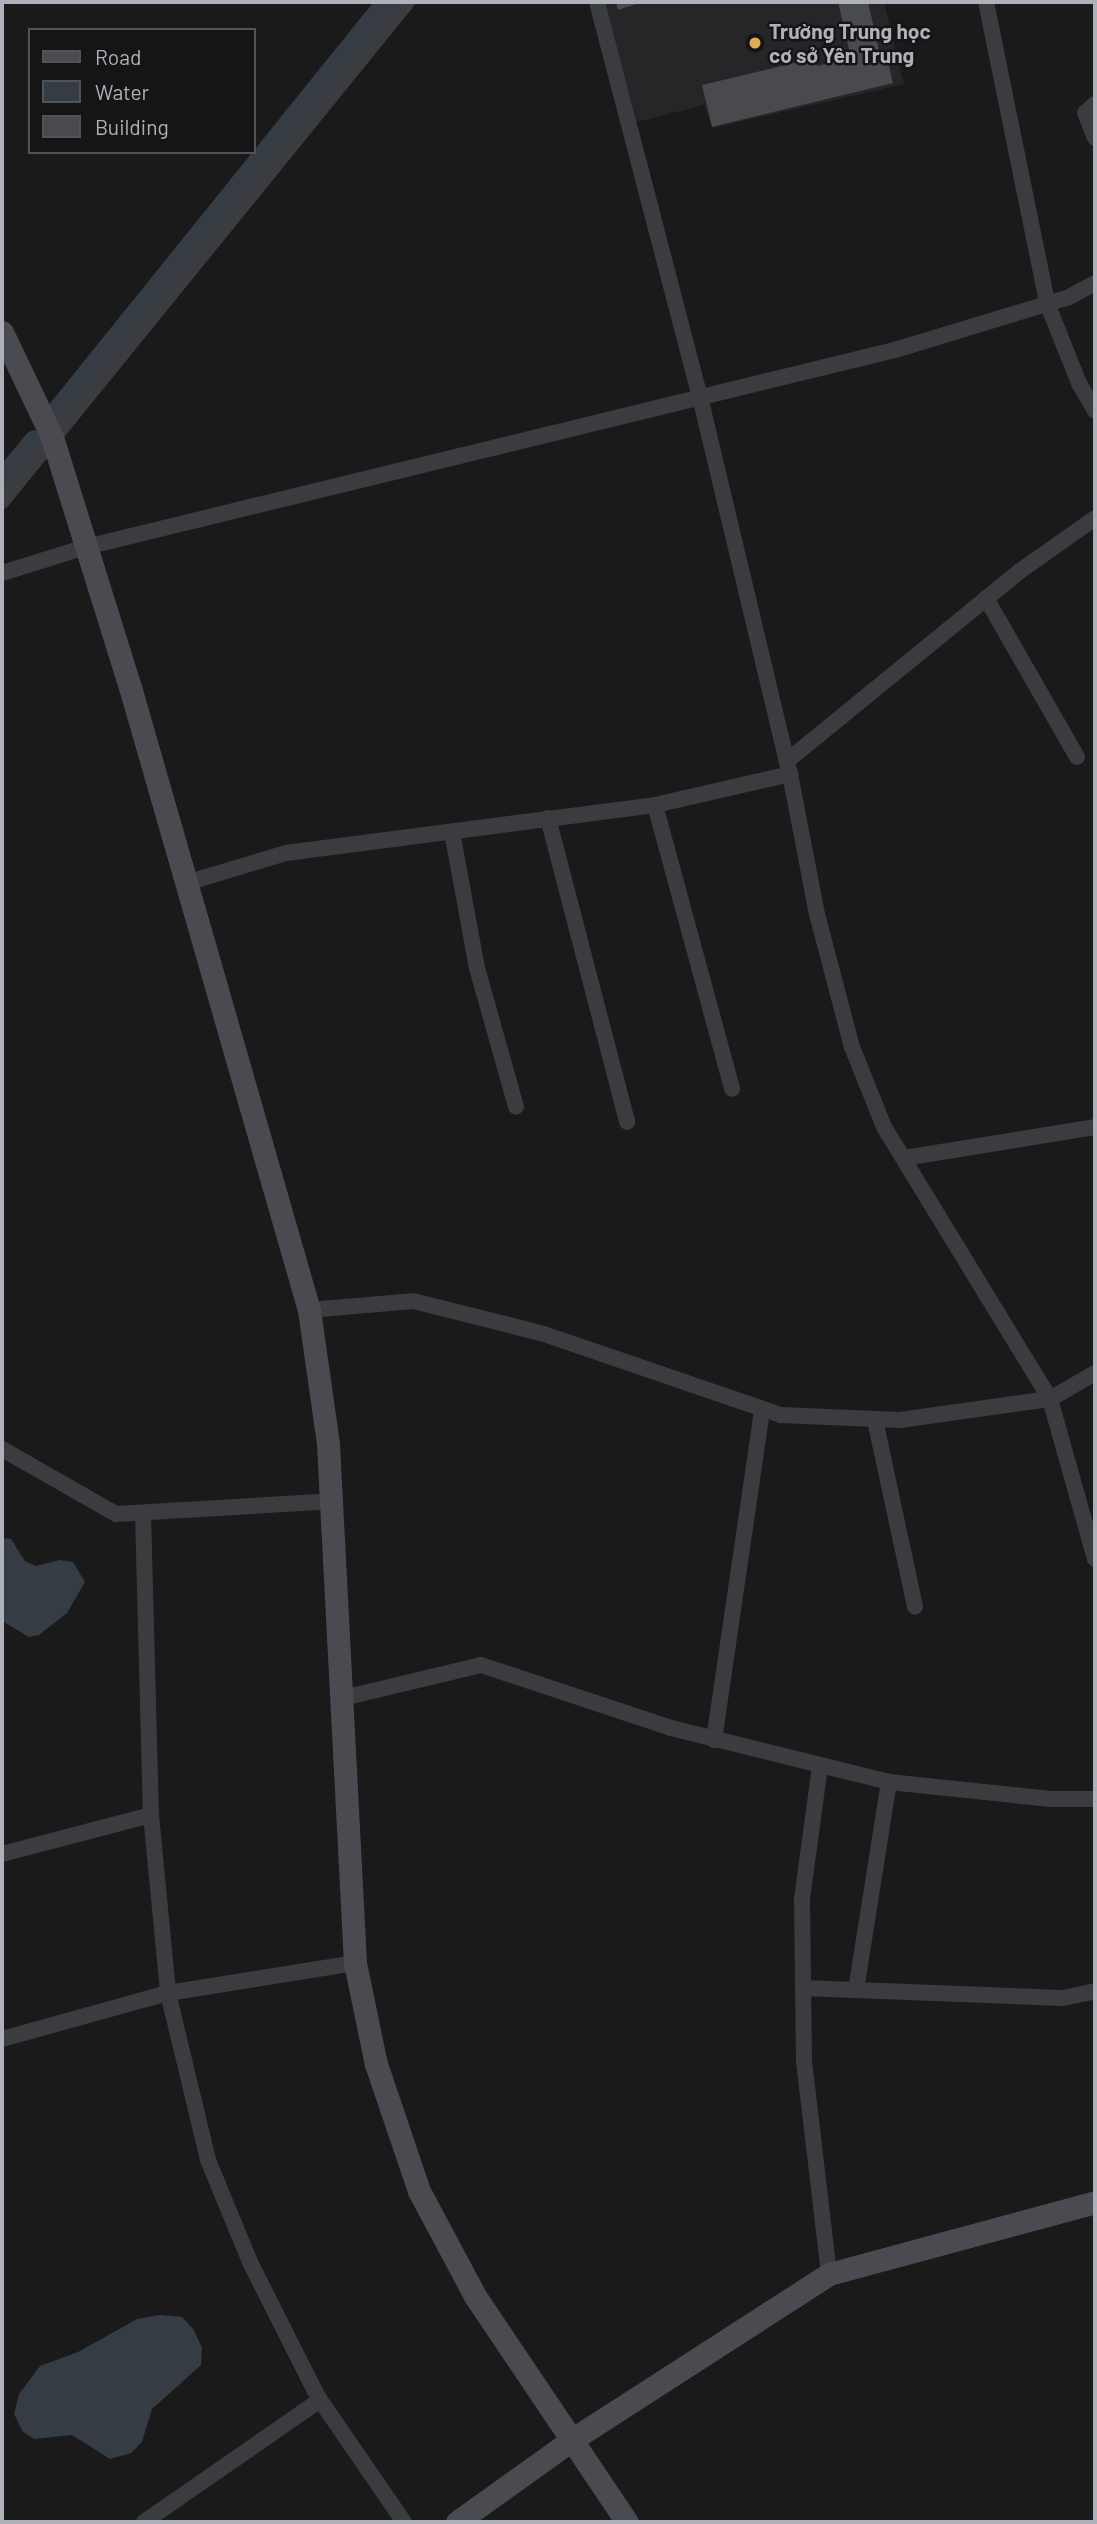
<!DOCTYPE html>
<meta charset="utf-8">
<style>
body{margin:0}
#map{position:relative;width:1097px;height:2524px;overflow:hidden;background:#1a1a1b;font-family:Barlow,sans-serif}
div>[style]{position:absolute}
.built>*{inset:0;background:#262628}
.water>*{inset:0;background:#353c43}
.canal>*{height:21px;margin:-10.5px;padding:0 10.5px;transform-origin:10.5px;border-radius:10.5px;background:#353c43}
.building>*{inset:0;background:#494a4d}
.street>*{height:16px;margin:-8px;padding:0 8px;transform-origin:8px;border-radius:8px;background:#3b3c40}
.secondary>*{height:23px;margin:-11.5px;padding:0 11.5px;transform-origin:11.5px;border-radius:11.5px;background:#494b50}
.dots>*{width:19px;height:19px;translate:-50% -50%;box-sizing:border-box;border:4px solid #151516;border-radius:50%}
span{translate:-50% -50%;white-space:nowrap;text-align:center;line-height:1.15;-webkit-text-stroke:5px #151516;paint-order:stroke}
.poi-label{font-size:21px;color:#aeb1b9;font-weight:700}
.left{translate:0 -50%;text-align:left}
.frame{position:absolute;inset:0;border:4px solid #aeb1b9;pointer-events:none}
.legend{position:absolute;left:28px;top:28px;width:228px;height:126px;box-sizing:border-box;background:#151516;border:2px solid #525357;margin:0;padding:9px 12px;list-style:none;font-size:21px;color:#aeb1b9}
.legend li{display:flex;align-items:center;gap:14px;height:35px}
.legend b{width:35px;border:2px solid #525357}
</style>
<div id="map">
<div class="built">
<i style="clip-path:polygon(605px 2px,884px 2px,904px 84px,713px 128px,704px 105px,637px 122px)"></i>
</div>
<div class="water">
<i style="clip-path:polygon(2px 1538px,11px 1539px,25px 1561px,36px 1566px,60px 1560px,73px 1562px,85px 1582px,67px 1613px,39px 1635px,29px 1637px,2px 1621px)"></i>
<i style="clip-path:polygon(160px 2315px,182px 2317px,194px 2330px,202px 2348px,201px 2365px,152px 2409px,142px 2442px,131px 2453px,110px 2459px,72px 2435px,34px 2439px,23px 2432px,14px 2414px,19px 2394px,40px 2366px,78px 2352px,137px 2319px)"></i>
</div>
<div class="canal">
<i style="left:58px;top:409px;width:523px;rotate:-51.13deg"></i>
<i style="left:2px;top:479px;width:50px;rotate:-50.6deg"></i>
</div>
<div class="building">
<i style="clip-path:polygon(616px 2px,642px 2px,618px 10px)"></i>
<i style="clip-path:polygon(838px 2px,868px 2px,880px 54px,886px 53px,893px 83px,712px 127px,702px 85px,815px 58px,817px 66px,851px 58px)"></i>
</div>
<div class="street">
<i style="left:597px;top:2px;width:408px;rotate:75.4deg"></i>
<i style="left:700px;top:397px;width:388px;rotate:76.6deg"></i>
<i style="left:790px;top:774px;width:143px;rotate:79.1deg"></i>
<i style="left:817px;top:914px;width:138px;rotate:75.3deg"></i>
<i style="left:852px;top:1047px;width:86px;rotate:68.2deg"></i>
<i style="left:884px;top:1127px;width:319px;rotate:58.6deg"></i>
<i style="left:1050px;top:1399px;width:166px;rotate:74.3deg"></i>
<i style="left:986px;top:2px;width:307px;rotate:78.5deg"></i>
<i style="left:1047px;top:303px;width:86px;rotate:68.2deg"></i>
<i style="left:1079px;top:383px;width:32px;rotate:60deg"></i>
<i style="left:1095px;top:104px;width:13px;rotate:138deg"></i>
<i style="left:1085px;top:113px;width:27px;rotate:68deg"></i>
<i style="left:2px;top:501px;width:643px;rotate:-50.94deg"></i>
<i style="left:2px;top:573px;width:88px;rotate:-17.2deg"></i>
<i style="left:86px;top:547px;width:833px;rotate:-13.69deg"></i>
<i style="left:895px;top:350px;width:182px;rotate:-16.9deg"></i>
<i style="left:1069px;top:297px;width:30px;rotate:-28deg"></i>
<i style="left:986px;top:598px;width:183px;rotate:60.2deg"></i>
<i style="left:787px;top:761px;width:301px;rotate:-39.2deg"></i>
<i style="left:1020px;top:571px;width:92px;rotate:-35.2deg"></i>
<i style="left:655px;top:805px;width:294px;rotate:74.8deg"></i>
<i style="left:548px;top:818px;width:314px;rotate:75.4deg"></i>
<i style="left:452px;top:832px;width:138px;rotate:79.6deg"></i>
<i style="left:477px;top:968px;width:144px;rotate:74.3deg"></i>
<i style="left:186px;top:883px;width:104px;rotate:-16.7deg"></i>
<i style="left:286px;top:853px;width:372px;rotate:-7.4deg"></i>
<i style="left:655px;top:805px;width:139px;rotate:-12.9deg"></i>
<i style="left:904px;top:1158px;width:193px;rotate:-9.2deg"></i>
<i style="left:309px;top:1310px;width:104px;rotate:-4.9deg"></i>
<i style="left:413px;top:1301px;width:135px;rotate:14.1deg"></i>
<i style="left:544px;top:1334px;width:250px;rotate:18.9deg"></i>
<i style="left:781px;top:1415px;width:119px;rotate:2.4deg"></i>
<i style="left:900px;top:1420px;width:151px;rotate:-8deg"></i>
<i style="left:1050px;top:1399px;width:52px;rotate:-30deg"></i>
<i style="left:875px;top:1420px;width:191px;rotate:77.9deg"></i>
<i style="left:2px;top:1449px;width:131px;rotate:29.7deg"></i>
<i style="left:116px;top:1514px;width:216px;rotate:-3.4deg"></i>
<i style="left:143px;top:1513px;width:302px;rotate:88.5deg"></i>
<i style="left:151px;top:1815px;width:179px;rotate:84.5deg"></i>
<i style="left:168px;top:1993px;width:172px;rotate:76.5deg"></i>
<i style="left:208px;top:2160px;width:110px;rotate:67.6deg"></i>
<i style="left:250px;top:2262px;width:151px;rotate:63.3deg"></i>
<i style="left:318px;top:2397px;width:152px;rotate:55.5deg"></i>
<i style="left:343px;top:1698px;width:142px;rotate:-13.4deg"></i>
<i style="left:481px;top:1665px;width:200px;rotate:18.3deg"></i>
<i style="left:671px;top:1728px;width:225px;rotate:13.9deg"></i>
<i style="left:889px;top:1782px;width:163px;rotate:6deg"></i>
<i style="left:1051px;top:1799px;width:44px"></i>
<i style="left:714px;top:1740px;width:333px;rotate:-81.7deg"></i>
<i style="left:820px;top:1766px;width:134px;rotate:97.7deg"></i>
<i style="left:802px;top:1899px;width:162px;rotate:89.3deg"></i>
<i style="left:804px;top:2061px;width:214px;rotate:83.3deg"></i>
<i style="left:2px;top:1854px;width:154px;rotate:-14.7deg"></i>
<i style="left:803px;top:1988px;width:260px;rotate:2.2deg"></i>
<i style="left:1063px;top:1998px;width:33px;rotate:-12deg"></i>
<i style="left:856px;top:1990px;width:211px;rotate:-81deg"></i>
<i style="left:2px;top:2039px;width:172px;rotate:-15.5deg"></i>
<i style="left:168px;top:1993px;width:189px;rotate:-9.1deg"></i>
<i style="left:144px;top:2522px;width:214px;rotate:-34.7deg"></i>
</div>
<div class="secondary">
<i style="left:2px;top:332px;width:116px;rotate:64.5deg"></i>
<i style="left:52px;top:437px;width:262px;rotate:72.7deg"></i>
<i style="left:130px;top:687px;width:648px;rotate:73.97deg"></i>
<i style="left:309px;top:1310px;width:135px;rotate:81.9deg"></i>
<i style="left:328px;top:1444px;width:520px;rotate:87.02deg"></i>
<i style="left:355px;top:1963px;width:103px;rotate:78.3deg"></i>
<i style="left:376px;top:2064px;width:134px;rotate:71.3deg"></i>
<i style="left:419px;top:2191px;width:119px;rotate:61.9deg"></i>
<i style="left:475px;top:2296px;width:272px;rotate:56.1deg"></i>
<i style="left:457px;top:2522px;width:143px;rotate:-35.6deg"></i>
<i style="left:573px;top:2439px;width:305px;rotate:-32.8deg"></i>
<i style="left:829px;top:2274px;width:276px;rotate:-15.1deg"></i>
</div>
<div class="dots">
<i style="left:755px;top:43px;background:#deb04f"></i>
</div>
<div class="poi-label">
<span class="left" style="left:769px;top:43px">Trường Trung học<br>cơ sở Yên Trung</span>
</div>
<div class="frame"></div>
<ul class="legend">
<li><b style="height:9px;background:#494b50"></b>Road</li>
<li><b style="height:19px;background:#353c43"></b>Water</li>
<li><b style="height:19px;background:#494a4d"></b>Building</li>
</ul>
</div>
